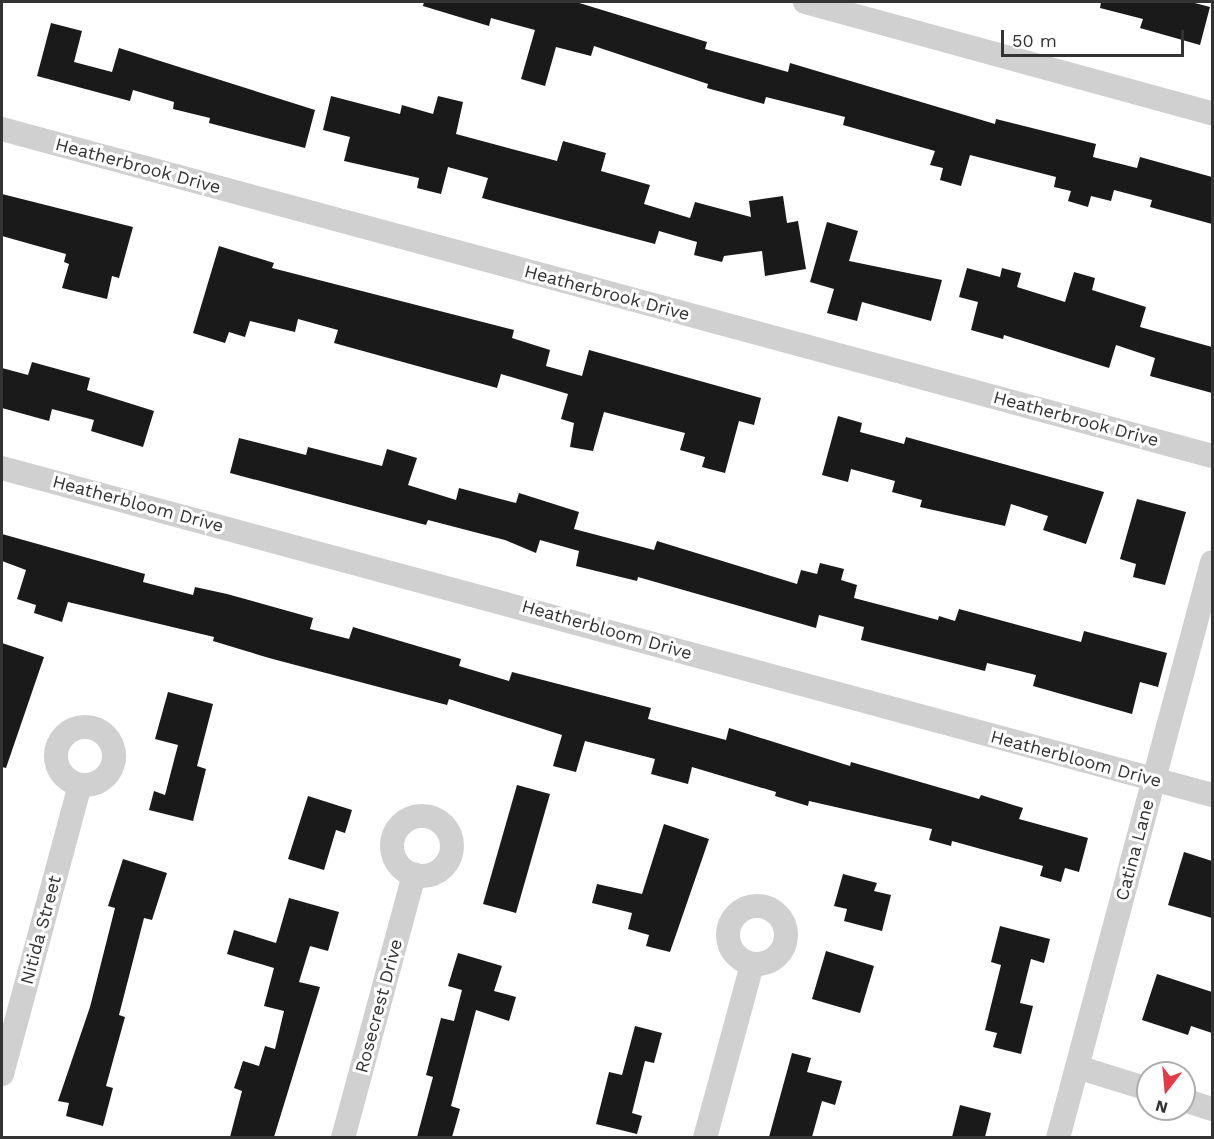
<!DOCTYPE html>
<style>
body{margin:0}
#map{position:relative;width:1214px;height:1139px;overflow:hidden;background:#fff;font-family:"Work Sans",sans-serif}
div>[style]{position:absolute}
.building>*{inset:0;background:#1a1a1a}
.minor>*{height:24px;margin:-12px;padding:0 12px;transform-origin:12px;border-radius:12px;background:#d0d0d0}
.minor>.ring{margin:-12px;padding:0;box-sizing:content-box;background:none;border:24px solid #d0d0d0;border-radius:50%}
span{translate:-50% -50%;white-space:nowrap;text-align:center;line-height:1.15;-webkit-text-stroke:6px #fff;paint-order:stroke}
.street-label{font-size:18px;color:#333}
.frame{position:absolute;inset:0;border:3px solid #333;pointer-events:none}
.north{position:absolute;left:1136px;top:1061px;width:60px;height:60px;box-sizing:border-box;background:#fff;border:2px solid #adadad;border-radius:50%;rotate:196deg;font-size:16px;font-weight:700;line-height:24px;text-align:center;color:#333}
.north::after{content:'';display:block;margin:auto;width:21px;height:27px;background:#e63946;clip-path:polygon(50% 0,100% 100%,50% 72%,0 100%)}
.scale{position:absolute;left:1001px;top:30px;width:183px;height:27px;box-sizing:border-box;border:3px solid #333;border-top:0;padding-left:8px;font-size:18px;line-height:21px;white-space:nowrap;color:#333;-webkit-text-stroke:4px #fff;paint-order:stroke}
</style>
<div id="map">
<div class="building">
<i style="clip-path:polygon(424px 2px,576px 2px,707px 42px,705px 49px,788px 72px,790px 63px,995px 124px,996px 119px,1096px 144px,1093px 157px,1137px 168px,1140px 157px,1212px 177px,1212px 224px,1150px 207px,1152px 200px,1114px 190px,1111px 201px,1091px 196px,1088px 207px,1068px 201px,1071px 191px,1054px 187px,1056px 177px,970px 155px,961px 186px,940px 180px,943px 168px,930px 165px,935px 151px,843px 125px,845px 117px,766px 97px,764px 104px,707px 88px,708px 84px,594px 46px,591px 56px,556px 47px,545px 86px,521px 79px,535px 30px,491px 18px,489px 26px,423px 6px)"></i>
<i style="clip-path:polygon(1101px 2px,1191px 2px,1210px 7px,1200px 45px,1140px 28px,1143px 19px,1100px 8px)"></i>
<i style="clip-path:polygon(51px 23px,82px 31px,74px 62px,112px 72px,119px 48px,315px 110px,305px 148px,209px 123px,210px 118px,173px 109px,174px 102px,133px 90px,130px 101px,37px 76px)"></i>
<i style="clip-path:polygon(331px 96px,400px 114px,402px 105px,433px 114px,438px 96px,463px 102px,456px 134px,557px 161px,563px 141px,606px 153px,601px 171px,650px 185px,644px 204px,690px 218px,695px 202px,751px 217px,749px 201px,783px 196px,787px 223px,798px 221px,806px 269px,765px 276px,762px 251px,724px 256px,722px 262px,694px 255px,697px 242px,659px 231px,655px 244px,482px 198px,488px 178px,448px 167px,441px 194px,417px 188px,419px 178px,344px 161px,350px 137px,323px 130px)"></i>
<i style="clip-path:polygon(2px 194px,133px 227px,119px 278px,112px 276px,107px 299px,62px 288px,69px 264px,64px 262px,66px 254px,2px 236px)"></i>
<i style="clip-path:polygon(827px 222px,858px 231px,849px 261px,942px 280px,931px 321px,862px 302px,857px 321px,827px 313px,834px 289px,810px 282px)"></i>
<i style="clip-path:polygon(219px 246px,274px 263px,272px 268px,514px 330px,512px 338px,550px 350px,546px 366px,582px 376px,589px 350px,761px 398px,754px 425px,739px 421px,725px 473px,702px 467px,705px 457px,680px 450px,685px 433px,604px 412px,593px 451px,570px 447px,574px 423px,561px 419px,568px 394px,501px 374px,497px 388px,334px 343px,338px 330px,298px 319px,295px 332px,250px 321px,245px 337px,229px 332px,225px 343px,193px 333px)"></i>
<i style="clip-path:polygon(967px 268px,1000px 277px,1002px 268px,1021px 273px,1017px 287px,1065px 302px,1074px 272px,1095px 278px,1092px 290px,1146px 307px,1140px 327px,1212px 347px,1212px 393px,1150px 376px,1155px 358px,1116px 345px,1109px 368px,1004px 335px,1003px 339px,971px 330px,978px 302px,959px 297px)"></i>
<i style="clip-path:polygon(32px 362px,90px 378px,87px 390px,154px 411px,143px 447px,91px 431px,94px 420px,52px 409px,49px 421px,2px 408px,2px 368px,28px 375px)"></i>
<i style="clip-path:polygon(838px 416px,862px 423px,860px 432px,904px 444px,906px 437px,1104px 492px,1086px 544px,1043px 530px,1048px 516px,1011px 504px,1005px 526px,920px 507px,922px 500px,892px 492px,895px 481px,851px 469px,848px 482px,822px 475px)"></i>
<i style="clip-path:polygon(239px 438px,306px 455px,308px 447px,382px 466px,387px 449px,417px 458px,408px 485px,456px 500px,459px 488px,516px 503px,519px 493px,579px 512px,574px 529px,654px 550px,657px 541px,797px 584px,801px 570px,817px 574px,820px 563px,844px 569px,841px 580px,857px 585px,854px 598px,938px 620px,939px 616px,955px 621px,959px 609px,1081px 642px,1084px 631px,1167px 653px,1158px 687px,1140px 682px,1132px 714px,1033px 686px,1036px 675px,987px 663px,985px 671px,861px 640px,864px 627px,819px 615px,816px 628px,638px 577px,637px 581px,576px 566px,579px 551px,540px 540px,536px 553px,505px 540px,428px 520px,426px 525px,230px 473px)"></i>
<i style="clip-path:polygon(1137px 499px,1186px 512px,1165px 585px,1133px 577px,1136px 564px,1120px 559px)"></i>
<i style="clip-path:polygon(2px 534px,145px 574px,143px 582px,193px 595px,195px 587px,227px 594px,313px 618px,310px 629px,349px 639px,353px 627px,461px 659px,459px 666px,509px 681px,512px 672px,651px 708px,648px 719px,726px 740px,729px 728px,850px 766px,851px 762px,979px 799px,981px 795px,1023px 808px,1019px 819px,1088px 838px,1079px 872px,1065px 868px,1061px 882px,1040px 876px,1043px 866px,952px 841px,951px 846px,929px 840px,932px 829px,809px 801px,808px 806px,775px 796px,776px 792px,692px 767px,688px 784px,651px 774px,655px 759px,585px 741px,576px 772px,553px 766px,562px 735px,449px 699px,447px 705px,269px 658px,213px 641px,214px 637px,68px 602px,62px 622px,34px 613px,36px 605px,17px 599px,26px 570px,2px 561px)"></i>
<i style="clip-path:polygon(2px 643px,44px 657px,6px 768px,2px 767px)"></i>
<i style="clip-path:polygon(168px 692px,213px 704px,197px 766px,206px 769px,193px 821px,149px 810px,154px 791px,165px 795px,178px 745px,155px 739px)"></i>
<i style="clip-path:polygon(517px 785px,550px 794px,516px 913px,483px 904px)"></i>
<i style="clip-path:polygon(308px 796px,352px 810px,345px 833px,336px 830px,324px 870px,288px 859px)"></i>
<i style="clip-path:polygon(664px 824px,709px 839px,670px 952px,646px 946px,649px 935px,628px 929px,632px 913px,592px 903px,597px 884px,642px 894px)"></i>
<i style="clip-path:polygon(1184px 852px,1212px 861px,1212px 918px,1168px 905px)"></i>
<i style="clip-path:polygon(123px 859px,167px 873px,152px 920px,144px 918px,119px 1015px,125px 1017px,106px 1086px,113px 1088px,103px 1126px,66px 1116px,69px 1103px,58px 1101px,90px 1007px,115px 908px,108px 906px)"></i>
<i style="clip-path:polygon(843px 874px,877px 883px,874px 891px,891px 895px,882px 931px,844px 921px,847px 909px,834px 906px)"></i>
<i style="clip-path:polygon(289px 898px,339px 912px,328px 951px,310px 946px,299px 982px,320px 987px,274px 1137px,230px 1137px,242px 1091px,234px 1088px,243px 1061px,259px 1066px,265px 1046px,275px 1049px,284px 1011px,264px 1006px,274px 968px,227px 954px,234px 930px,276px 943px)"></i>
<i style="clip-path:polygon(1000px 926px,1050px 939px,1044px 963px,1031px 959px,1020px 1003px,1033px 1006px,1021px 1054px,993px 1047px,997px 1033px,985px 1030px,1001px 965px,991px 962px)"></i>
<i style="clip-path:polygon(826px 951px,874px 966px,860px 1013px,812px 999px)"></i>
<i style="clip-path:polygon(458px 953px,502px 966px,494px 991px,516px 997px,509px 1021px,476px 1010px,451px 1106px,460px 1109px,452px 1137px,417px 1137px,433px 1077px,426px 1075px,441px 1018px,454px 1021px,462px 990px,448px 986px)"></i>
<i style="clip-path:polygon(1157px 974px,1212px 992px,1212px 1033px,1191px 1026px,1188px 1035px,1142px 1020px)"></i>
<i style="clip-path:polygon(635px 1026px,662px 1033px,654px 1063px,645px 1061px,632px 1113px,642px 1116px,637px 1134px,596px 1124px,609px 1072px,622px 1075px)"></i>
<i style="clip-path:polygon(792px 1053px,811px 1058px,807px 1072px,842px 1081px,835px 1105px,822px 1101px,812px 1137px,769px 1137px)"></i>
<i style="clip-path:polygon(960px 1105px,991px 1113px,985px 1137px,952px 1137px)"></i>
</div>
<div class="minor">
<i style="left:805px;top:2px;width:422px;rotate:15.3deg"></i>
<i style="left:2px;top:129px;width:1253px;rotate:15.12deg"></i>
<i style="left:2px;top:468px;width:1253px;rotate:15.12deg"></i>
<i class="ring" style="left:56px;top:727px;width:34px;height:34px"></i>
<i class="ring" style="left:392px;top:816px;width:36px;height:36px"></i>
<i class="ring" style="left:728px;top:906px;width:34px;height:34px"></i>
<i style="left:1077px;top:1067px;width:74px;rotate:17.2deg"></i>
<i style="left:2px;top:1074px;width:299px;rotate:-74.9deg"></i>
<i style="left:1184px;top:1100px;width:29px;rotate:18deg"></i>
<i style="left:343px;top:1138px;width:273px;rotate:-74.9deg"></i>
<i style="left:705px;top:1138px;width:179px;rotate:-74.8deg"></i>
<i style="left:1058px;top:1138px;width:596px;rotate:-75.03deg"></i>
</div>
<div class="street-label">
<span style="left:138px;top:166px;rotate:15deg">Heatherbrook Drive</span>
<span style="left:607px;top:293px;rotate:15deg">Heatherbrook Drive</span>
<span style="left:1076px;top:419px;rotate:15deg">Heatherbrook Drive</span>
<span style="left:138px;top:504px;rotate:15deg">Heatherbloom Drive</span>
<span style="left:607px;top:630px;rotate:16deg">Heatherbloom Drive</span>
<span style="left:1076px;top:759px;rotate:15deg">Heatherbloom Drive</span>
<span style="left:1135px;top:850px;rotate:-75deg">Catina Lane</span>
<span style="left:41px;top:930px;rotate:-75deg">Nitida Street</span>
<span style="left:379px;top:1006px;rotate:-75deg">Rosecrest Drive</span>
</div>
<div class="frame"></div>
<div class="north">N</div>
<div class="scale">50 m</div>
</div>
